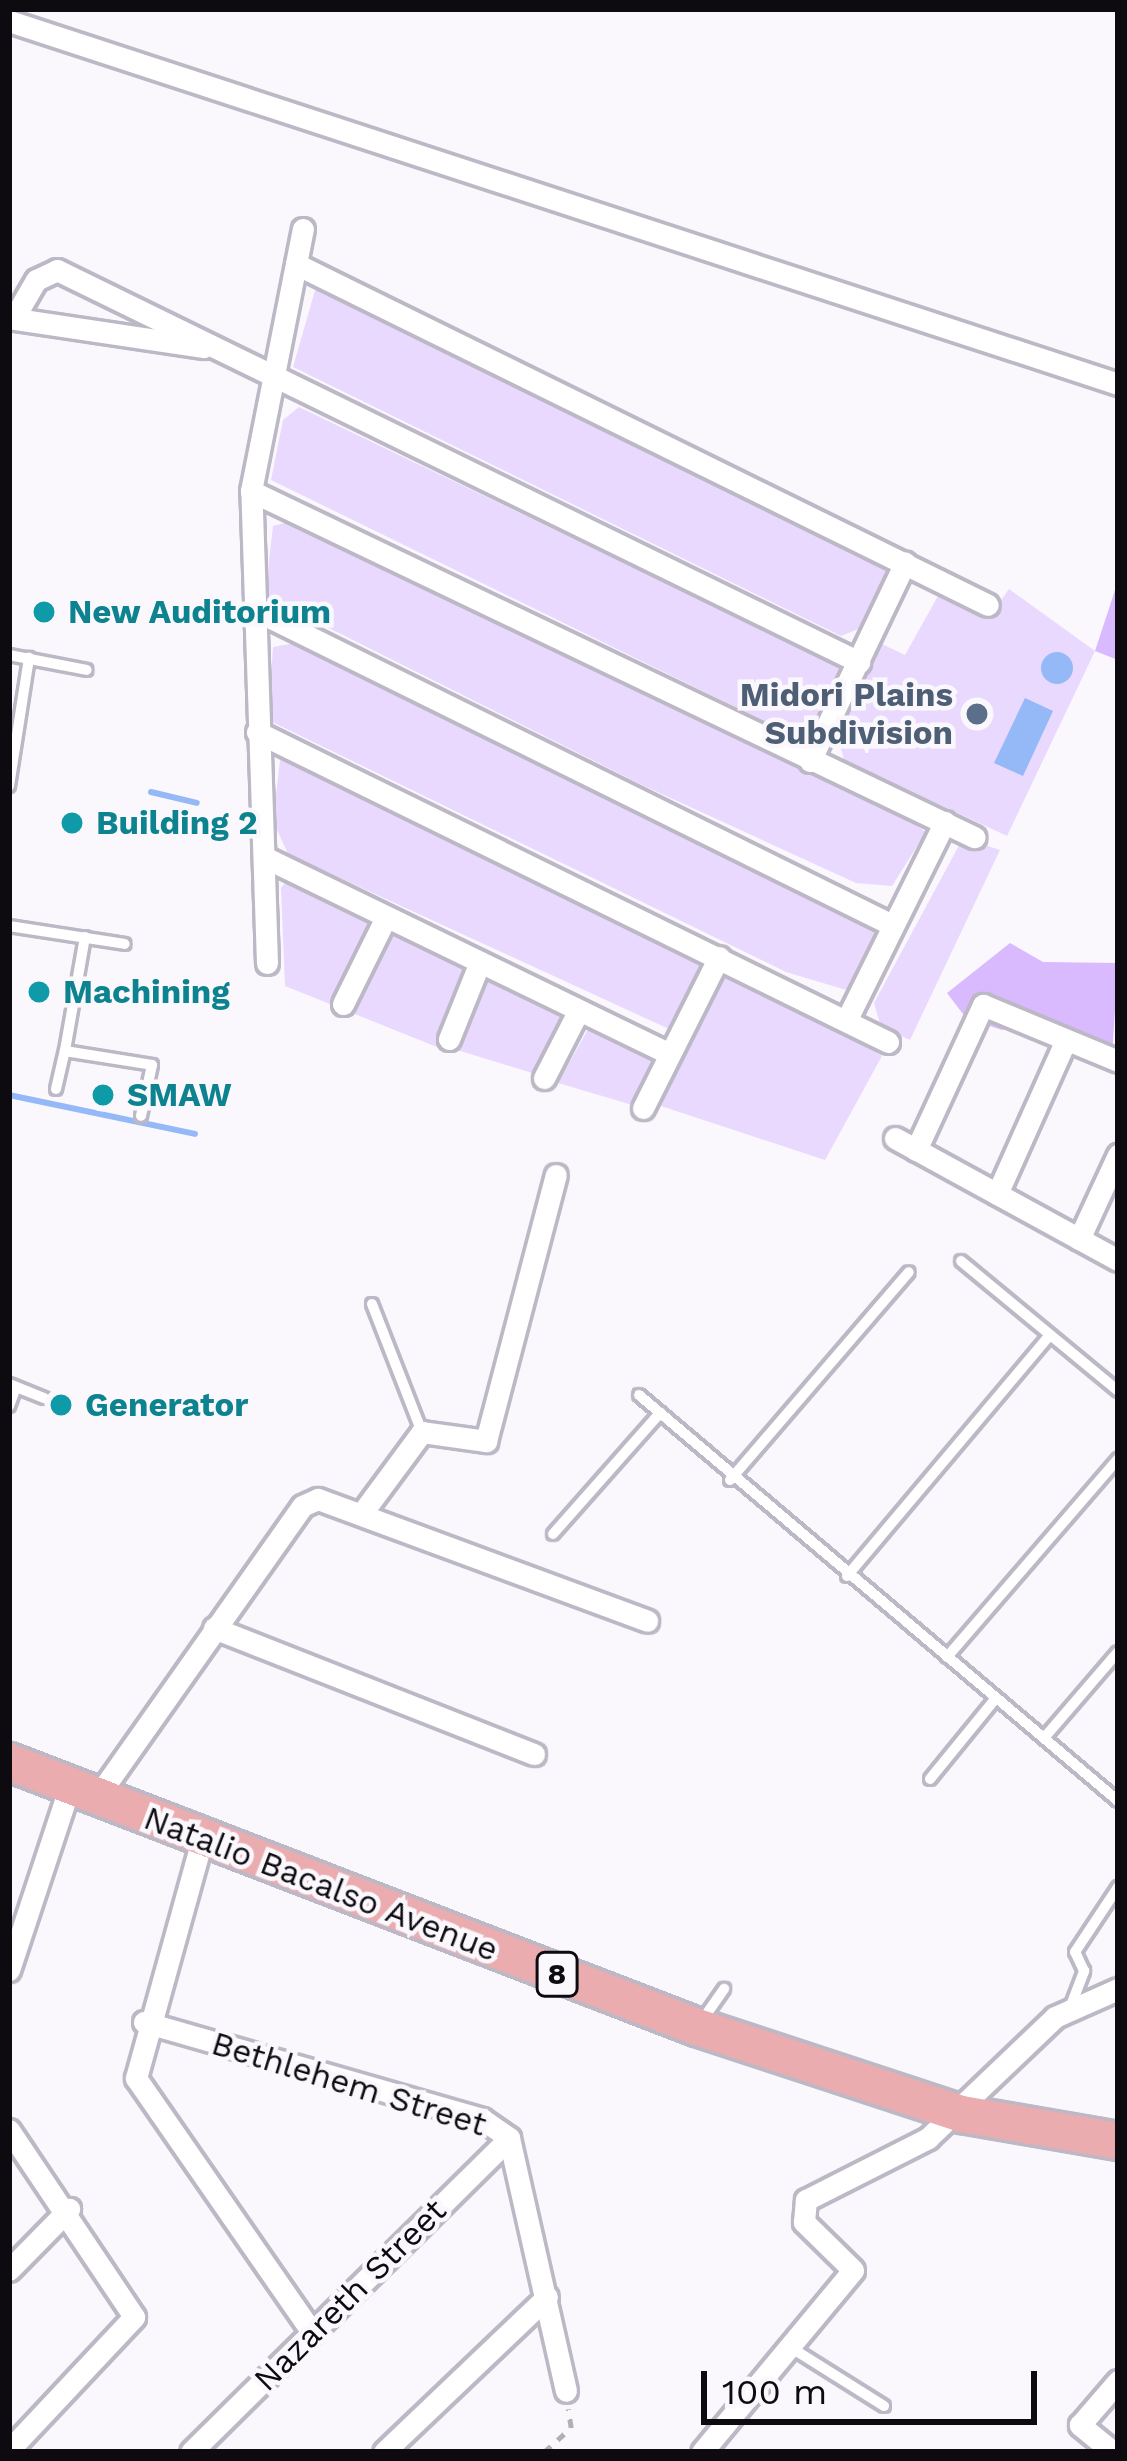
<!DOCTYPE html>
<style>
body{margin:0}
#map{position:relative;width:1127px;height:2461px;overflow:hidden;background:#faf8fd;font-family:"Work Sans",sans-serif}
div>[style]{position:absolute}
.green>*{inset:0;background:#ead9ff}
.forest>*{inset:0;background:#d9bafe}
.water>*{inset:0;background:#95b8f7}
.round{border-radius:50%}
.stream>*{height:6px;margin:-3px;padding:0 3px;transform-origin:3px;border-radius:3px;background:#95b8f7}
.path>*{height:4.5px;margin-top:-2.25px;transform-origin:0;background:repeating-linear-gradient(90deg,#b2b0b4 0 9px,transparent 0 18px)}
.roads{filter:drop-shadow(3px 0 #bdb8c5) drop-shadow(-3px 0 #bdb8c5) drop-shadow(0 3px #bdb8c5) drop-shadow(0 -3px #bdb8c5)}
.service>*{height:10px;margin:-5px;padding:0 5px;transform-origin:5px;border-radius:5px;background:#fff}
.minor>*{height:21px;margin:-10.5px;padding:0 10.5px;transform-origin:10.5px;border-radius:10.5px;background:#fff}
.trunk>*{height:36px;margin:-18px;padding:0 18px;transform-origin:18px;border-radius:18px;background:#ebacaf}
.dots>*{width:33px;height:33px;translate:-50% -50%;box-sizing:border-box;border:6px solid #faf8fd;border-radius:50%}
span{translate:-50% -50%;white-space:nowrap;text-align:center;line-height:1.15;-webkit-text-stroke:9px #faf8fd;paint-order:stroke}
.shield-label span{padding:3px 9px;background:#faf8fd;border:3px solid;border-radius:9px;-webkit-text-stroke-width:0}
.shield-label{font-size:30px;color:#0d0b0f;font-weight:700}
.culture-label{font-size:33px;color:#0d838f;font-weight:700}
.left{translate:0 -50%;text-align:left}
.service-label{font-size:33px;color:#4e5e75;font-weight:700}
.right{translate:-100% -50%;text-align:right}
.street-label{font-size:33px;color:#0d0b0f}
.frame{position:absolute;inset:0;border:12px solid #0d0b0f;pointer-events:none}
.scale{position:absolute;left:701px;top:2371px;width:336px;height:54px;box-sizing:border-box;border:6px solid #0d0b0f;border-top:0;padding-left:15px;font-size:36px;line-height:42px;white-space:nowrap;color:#0d0b0f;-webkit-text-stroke:9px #faf8fd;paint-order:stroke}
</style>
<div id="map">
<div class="green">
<i style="clip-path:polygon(316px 287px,892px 568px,861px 628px,841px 636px,293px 367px)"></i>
<i style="clip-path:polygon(299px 407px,845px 669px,819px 726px,799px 738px,271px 480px,283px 420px)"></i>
<i style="clip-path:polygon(292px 521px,881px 800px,926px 832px,892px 886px,856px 883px,640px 784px,265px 596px,273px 526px)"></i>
<i style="clip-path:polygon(1009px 589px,1095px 651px,1007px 836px,844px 760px,837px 733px,880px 643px,905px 655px,939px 594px,989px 617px)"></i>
<i style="clip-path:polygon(295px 643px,884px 930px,853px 992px,786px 972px,268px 720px,273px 647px)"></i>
<i style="clip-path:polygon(280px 760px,302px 760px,707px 959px,669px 1029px,288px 854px,273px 821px)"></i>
<i style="clip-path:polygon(963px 838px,1000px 850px,910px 1040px,881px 1027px,874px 1003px)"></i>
<i style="clip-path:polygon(294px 872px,388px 932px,465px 961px,437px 1047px,285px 986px,281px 888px)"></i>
<i style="clip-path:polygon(737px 973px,882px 1056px,825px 1160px,661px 1106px,722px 978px)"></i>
<i style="clip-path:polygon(497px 976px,564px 1016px,539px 1075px,457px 1050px,479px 987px)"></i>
<i style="clip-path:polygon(592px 1022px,645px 1045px,657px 1066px,636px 1106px,558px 1083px)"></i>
</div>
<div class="forest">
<i style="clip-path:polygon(1118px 581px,1118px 660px,1095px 651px)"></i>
<i style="clip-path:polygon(1010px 943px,1043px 962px,1118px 963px,1112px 1056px,1090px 1036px,1052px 1044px,1026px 1022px,1002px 1030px,966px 1018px,947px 993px)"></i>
</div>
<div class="water">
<i class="round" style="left:1041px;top:652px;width:32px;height:32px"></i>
<i style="clip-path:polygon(1025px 698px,1053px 711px,1023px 776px,994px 763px)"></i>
</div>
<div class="stream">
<i style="left:151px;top:792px;width:47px;rotate:13.4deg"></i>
<i style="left:9px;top:1095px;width:190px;rotate:11.8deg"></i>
</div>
<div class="path">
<i style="left:544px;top:2452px;width:36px;rotate:-42deg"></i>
<i style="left:571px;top:2428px;width:19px;rotate:-99deg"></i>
</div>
<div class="roads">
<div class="service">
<i style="left:9px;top:655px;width:79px;rotate:10.9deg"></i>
<i style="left:9px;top:786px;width:130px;rotate:-81.1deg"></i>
<i style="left:9px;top:926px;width:117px;rotate:8.8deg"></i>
<i style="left:85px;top:937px;width:116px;rotate:100deg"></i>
<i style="left:65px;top:1051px;width:88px;rotate:9.1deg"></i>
<i style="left:152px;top:1065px;width:52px;rotate:102.2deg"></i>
<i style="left:56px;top:1089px;width:39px;rotate:-77deg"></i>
<i style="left:961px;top:1261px;width:204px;rotate:39.6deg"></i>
<i style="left:372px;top:1304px;width:137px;rotate:68.7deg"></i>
<i style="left:9px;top:1384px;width:38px;rotate:22deg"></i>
<i style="left:639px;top:1395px;width:628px;rotate:40.28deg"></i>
<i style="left:9px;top:1406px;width:20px;rotate:-70deg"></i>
<i style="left:730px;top:1480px;width:274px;rotate:-49.3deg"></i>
<i style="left:553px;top:1534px;width:162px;rotate:-48.5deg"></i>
<i style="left:847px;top:1576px;width:315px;rotate:-49.9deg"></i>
<i style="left:947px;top:1657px;width:262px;rotate:-49.2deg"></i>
<i style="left:1044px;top:1738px;width:113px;rotate:-49.3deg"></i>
<i style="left:930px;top:1779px;width:104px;rotate:-50.8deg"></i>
<i style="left:1070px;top:2008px;width:40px;rotate:-69deg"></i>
<i style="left:1084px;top:1971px;width:21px;rotate:-115deg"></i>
<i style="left:1075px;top:1952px;width:78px;rotate:-56.5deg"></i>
<i style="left:703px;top:2019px;width:37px;rotate:-55deg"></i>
<i style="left:790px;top:2347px;width:111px;rotate:32.1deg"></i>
</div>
<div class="minor">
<i style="left:9px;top:21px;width:1167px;rotate:18.12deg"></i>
<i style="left:296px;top:264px;width:771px;rotate:26.23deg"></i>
<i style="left:9px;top:318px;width:197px;rotate:8.5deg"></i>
<i style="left:14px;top:318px;width:44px;rotate:-59.9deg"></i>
<i style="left:36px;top:280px;width:23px;rotate:-25deg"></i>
<i style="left:57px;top:270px;width:893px;rotate:26.05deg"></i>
<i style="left:251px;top:491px;width:802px;rotate:25.57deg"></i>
<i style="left:255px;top:610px;width:711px;rotate:26.31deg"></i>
<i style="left:257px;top:732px;width:703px;rotate:26.16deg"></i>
<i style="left:810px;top:761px;width:220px;rotate:-64.4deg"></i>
<i style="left:264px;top:857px;width:450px;rotate:25.9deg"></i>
<i style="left:267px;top:963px;width:472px;rotate:-91.9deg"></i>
<i style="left:251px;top:491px;width:267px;rotate:-78.8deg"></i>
<i style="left:343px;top:1004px;width:97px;rotate:-63.7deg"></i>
<i style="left:847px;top:1019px;width:220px;rotate:-63.6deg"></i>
<i style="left:449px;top:1039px;width:83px;rotate:-68.1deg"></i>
<i style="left:544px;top:1078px;width:76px;rotate:-62.8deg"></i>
<i style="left:643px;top:1108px;width:169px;rotate:-63.3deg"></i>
<i style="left:895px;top:1138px;width:254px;rotate:28.7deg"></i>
<i style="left:916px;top:1150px;width:160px;rotate:-65.2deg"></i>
<i style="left:983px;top:1005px;width:146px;rotate:22.5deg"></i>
<i style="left:997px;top:1194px;width:169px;rotate:-65.9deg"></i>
<i style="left:1079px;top:1239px;width:93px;rotate:-65.1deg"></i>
<i style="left:365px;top:1509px;width:96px;rotate:-53.5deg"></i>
<i style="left:422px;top:1432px;width:65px;rotate:8deg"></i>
<i style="left:486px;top:1441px;width:275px;rotate:-75.3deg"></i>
<i style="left:214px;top:1628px;width:344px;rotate:21.5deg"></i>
<i style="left:97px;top:1797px;width:356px;rotate:-54.8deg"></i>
<i style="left:302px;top:1506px;width:17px;rotate:-24deg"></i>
<i style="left:318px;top:1499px;width:351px;rotate:20.3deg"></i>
<i style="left:202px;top:1840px;width:247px;rotate:105.5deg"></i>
<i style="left:136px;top:2078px;width:308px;rotate:55.3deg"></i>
<i style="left:9px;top:1970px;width:194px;rotate:-71.7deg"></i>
<i style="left:144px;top:2022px;width:352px;rotate:16deg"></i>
<i style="left:482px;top:2119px;width:33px;rotate:35deg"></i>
<i style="left:509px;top:2138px;width:259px;rotate:77.3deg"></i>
<i style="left:9px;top:2130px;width:225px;rotate:56.2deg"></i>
<i style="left:134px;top:2317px;width:183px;rotate:133.2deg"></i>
<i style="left:9px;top:2270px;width:86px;rotate:-45.5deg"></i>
<i style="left:191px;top:2452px;width:447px;rotate:-44.6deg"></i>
<i style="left:384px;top:2452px;width:225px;rotate:-43.6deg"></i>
<i style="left:702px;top:2452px;width:236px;rotate:-50.3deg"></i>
<i style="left:853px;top:2270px;width:69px;rotate:-135.6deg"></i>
<i style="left:804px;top:2222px;width:22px;rotate:-85deg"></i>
<i style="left:806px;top:2200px;width:137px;rotate:-26.9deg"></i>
<i style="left:928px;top:2138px;width:175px;rotate:-43.6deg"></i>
<i style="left:1055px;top:2017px;width:69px;rotate:-24deg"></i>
<i style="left:1113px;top:2452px;width:43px;rotate:-140.7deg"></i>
<i style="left:1080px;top:2425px;width:58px;rotate:-49.2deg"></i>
</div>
<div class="trunk">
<i style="left:9px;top:1762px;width:737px;rotate:21.07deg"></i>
<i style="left:697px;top:2027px;width:279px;rotate:18.2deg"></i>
<i style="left:962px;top:2114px;width:158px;rotate:9.8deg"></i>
</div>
</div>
<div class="dots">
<i style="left:44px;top:612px;background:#0f9aa8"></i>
<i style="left:977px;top:714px;background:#5c6f8a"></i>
<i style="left:72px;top:823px;background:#0f9aa8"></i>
<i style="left:39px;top:992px;background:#0f9aa8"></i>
<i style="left:103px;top:1095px;background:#0f9aa8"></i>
<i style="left:61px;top:1405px;background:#0f9aa8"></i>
</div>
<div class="shield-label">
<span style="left:557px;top:1974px">8</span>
</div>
<div class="culture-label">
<span class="left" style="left:68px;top:612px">New Auditorium</span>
<span class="left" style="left:96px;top:823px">Building 2</span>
<span class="left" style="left:63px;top:992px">Machining</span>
<span class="left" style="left:127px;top:1095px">SMAW</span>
<span class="left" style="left:85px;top:1405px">Generator</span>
</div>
<div class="service-label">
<span class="right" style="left:953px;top:714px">Midori Plains<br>Subdivision</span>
</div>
<div class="street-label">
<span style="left:321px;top:1884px;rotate:21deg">Natalio Bacalso Avenue</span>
<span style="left:349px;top:2084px;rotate:17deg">Bethlehem Street</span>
<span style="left:350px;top:2295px;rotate:-45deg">Nazareth Street</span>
</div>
<div class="frame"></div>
<div class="scale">100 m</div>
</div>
